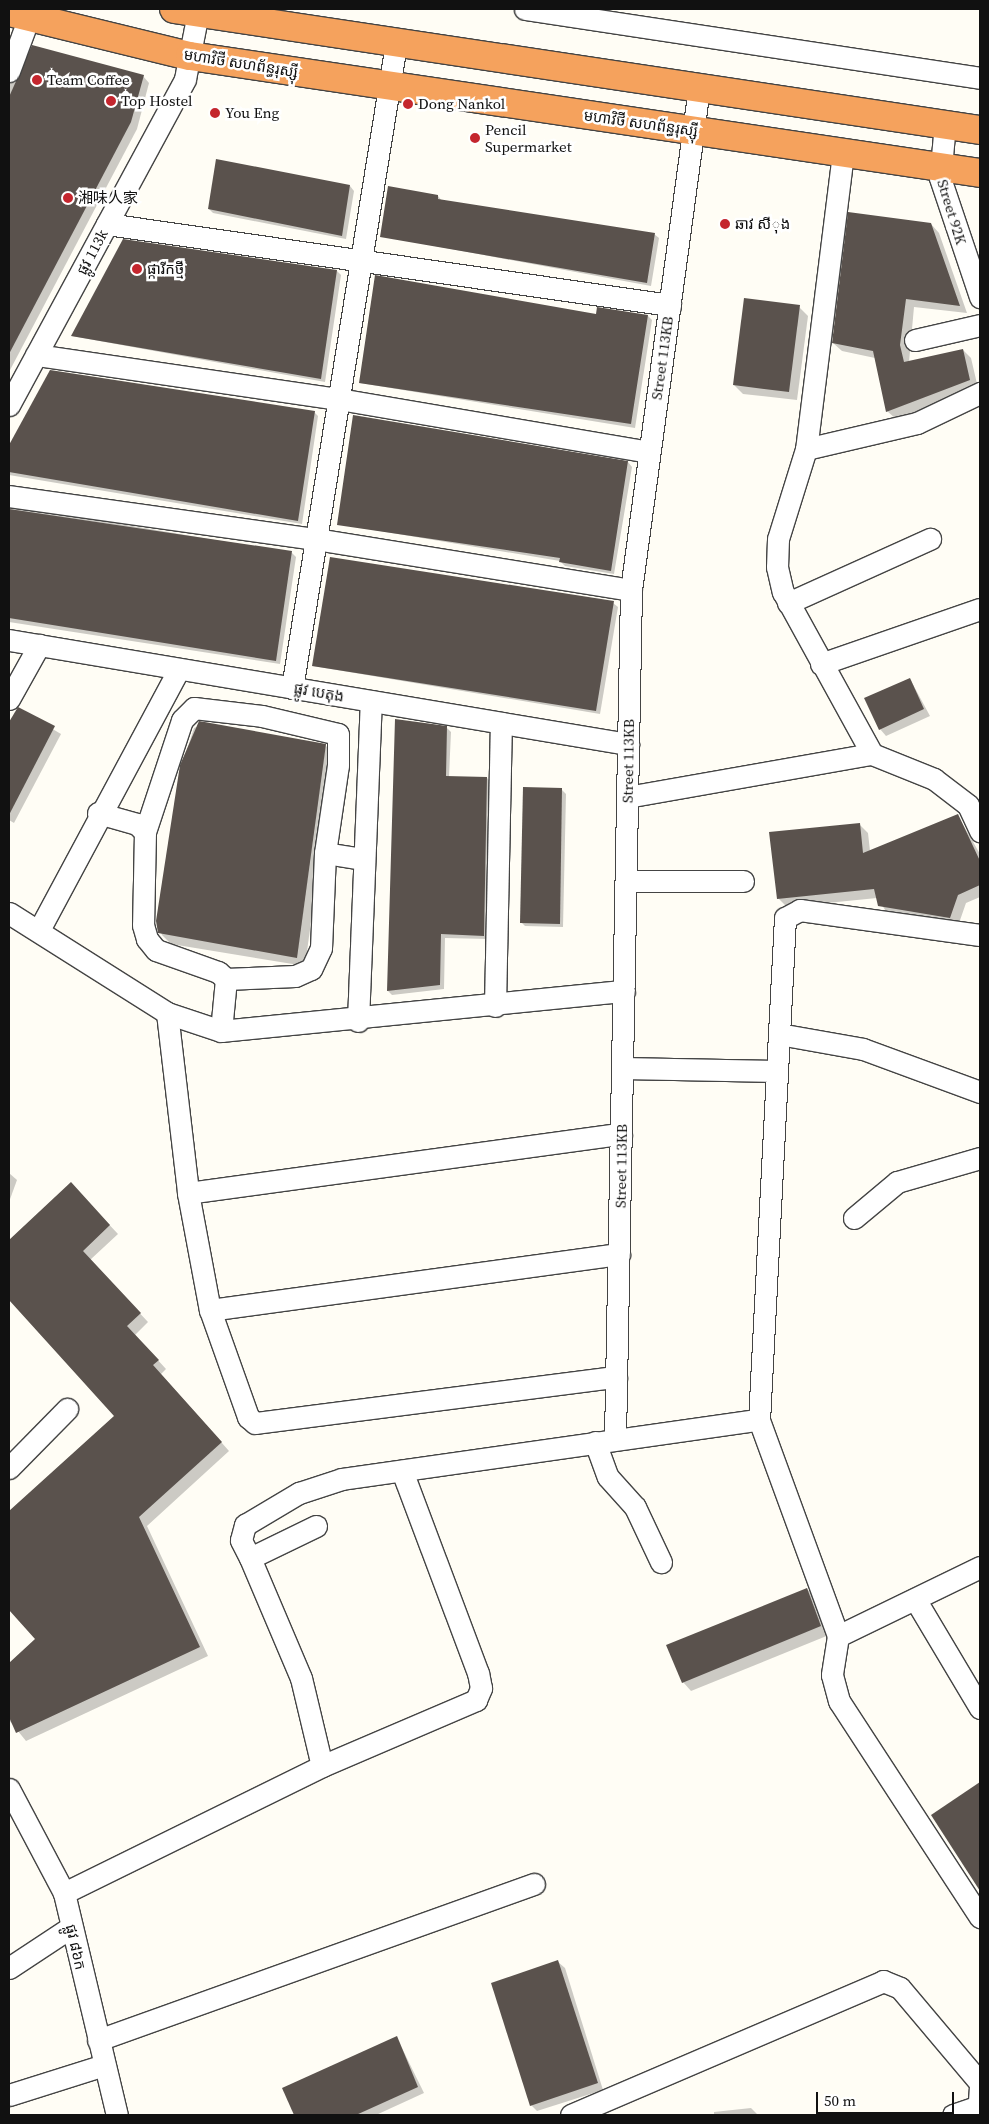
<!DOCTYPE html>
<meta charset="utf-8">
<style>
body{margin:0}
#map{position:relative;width:989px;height:2124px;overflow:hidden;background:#fffdf5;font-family:"Source Serif 4","Noto Sans SC","Noto Sans Khmer",serif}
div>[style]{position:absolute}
.shadow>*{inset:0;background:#0003}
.building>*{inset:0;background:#5a524d}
.roads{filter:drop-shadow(1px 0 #444) drop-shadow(-1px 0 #444) drop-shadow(0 1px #444) drop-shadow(0 -1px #444)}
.minor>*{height:21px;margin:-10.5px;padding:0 10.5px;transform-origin:10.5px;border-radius:10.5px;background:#fff}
.highway>*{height:28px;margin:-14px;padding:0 14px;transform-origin:14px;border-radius:14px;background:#f5a25d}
.dots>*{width:14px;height:14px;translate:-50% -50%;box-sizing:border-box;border:2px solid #fff;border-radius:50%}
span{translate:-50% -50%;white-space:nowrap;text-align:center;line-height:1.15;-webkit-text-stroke:5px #fff;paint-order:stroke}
.street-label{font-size:15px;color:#111}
.poi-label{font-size:15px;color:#111}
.left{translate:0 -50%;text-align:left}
.frame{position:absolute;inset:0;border:10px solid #111;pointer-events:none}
.scale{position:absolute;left:816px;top:2092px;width:138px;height:22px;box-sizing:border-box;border:2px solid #111;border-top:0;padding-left:6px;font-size:15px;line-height:18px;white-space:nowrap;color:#111;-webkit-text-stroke:4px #fff;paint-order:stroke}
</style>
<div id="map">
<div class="shadow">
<i style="clip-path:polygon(143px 76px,149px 83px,137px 129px,9px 372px,9px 83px)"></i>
<i style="clip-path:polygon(217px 160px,350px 186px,354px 191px,346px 239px,213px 213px,209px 209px)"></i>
<i style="clip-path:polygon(438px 196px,442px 201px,654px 234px,659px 238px,651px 286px,381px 236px)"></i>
<i style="clip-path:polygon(931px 224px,939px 233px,967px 313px,914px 307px,909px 362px,963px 350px,971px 358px,978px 388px,896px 419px,887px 411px,875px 358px,842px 351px,833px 343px)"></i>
<i style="clip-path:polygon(337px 271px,341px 275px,325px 382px,72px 336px)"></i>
<i style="clip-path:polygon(799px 307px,808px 316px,797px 400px,743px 394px,734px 385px)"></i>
<i style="clip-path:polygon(597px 315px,648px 316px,652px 320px,635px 428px,360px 383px)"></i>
<i style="clip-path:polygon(51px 371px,314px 412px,318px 416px,302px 524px,9px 475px,9px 447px)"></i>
<i style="clip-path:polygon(628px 462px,632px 467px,614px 574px,565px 566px,560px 561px,338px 524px)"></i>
<i style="clip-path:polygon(9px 505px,292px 553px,296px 557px,280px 664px,9px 622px)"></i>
<i style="clip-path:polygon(613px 603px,618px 607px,600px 714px,313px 666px)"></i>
<i style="clip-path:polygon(910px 679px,930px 716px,886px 736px,880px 729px)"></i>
<i style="clip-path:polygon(19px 709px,61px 734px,14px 823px,9px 820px,9px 727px)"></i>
<i style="clip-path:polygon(206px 723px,325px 745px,334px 754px,305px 966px,171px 944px,162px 935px,157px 921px,182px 765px,194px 728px)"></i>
<i style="clip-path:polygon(446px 727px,451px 732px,449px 777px,487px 778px,491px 782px,488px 939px,445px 938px,444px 989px,392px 995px,388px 991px)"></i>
<i style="clip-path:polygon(562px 790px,566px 794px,563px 927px,525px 926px,521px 922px)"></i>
<i style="clip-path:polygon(958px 816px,980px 854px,980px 897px,966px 903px,958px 926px,888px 914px,877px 898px,787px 907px,778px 898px,859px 824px,868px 833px,870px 851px)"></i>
<i style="clip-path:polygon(9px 1173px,17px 1180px,9px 1202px)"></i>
<i style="clip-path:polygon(71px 1184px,118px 1234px,90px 1260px,148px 1322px,135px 1335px,166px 1369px,161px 1374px,229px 1451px,147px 1526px,208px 1656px,26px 1741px,9px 1720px,9px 1665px,37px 1639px,9px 1608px,9px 1513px,116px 1416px,9px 1298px,9px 1242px)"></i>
<i style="clip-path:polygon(807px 1589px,816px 1598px,829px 1635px,691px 1691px,683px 1682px)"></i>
<i style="clip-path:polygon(980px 1784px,980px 1888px,933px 1815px)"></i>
<i style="clip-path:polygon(558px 1962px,565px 1968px,603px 2090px,537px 2111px,531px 2105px)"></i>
<i style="clip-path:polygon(397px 2038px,424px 2093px,376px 2115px,296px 2115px,284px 2089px)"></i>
<i style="clip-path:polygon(751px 2108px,758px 2115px,714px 2115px,714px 2112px)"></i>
</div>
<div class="building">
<i style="clip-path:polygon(32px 45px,144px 75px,131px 122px,9px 354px,9px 97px)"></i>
<i style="clip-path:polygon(216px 159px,350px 185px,342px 236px,208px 209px)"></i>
<i style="clip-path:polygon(388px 186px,438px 195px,438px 199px,655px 233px,647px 283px,380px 237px)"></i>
<i style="clip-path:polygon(848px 212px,931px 223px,960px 306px,906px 299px,900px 345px,904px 362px,963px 349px,970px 380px,886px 412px,873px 351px,832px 343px)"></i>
<i style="clip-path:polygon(123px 239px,337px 270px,321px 379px,71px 336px)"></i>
<i style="clip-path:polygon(375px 275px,596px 314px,597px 307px,648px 315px,631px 424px,359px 383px)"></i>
<i style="clip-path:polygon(744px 298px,800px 305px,789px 392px,733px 385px)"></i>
<i style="clip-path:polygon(50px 370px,315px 411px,298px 521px,9px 472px,9px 445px)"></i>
<i style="clip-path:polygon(353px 415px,628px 461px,611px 571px,559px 562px,560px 558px,337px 525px)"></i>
<i style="clip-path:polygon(9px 509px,292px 551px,276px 661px,9px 618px)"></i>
<i style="clip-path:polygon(330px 557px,614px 601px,596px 711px,312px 666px)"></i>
<i style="clip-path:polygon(910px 678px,924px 709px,879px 730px,864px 698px)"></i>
<i style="clip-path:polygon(18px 707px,55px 726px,9px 815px,9px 722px)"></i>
<i style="clip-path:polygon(395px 719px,447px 726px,446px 776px,487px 777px,484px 936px,441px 934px,440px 985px,387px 991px)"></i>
<i style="clip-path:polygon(199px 721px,326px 744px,297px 958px,158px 933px,156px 921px,180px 765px)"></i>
<i style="clip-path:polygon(523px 787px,562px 788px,560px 924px,520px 923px)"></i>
<i style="clip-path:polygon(958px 814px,980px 861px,980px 885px,958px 895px,950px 918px,878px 906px,874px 889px,777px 899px,769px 832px,860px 823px,863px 853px)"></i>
<i style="clip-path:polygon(71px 1182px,110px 1225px,83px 1251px,141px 1313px,127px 1326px,159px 1360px,153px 1365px,222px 1442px,139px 1517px,200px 1647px,16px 1733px,9px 1717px,9px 1663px,35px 1639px,9px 1610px,9px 1511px,114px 1416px,9px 1300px,9px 1240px)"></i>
<i style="clip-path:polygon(807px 1588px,821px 1626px,682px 1683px,666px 1645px)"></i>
<i style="clip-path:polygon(980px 1782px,980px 1891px,931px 1815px)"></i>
<i style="clip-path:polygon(558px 1960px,598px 2083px,530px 2106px,491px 1983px)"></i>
<i style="clip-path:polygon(397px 2036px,418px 2087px,356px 2115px,294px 2115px,282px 2088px)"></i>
</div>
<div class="roads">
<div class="minor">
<i style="left:525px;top:9px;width:460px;rotate:8.6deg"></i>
<i style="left:9px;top:71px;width:66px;rotate:-69.6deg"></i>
<i style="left:945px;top:124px;width:54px;rotate:95.3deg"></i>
<i style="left:940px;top:178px;width:126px;rotate:71.4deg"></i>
<i style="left:843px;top:153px;width:298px;rotate:97.1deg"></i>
<i style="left:806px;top:449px;width:94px;rotate:107.3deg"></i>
<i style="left:778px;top:539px;width:28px;rotate:92deg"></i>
<i style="left:777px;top:567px;width:26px;rotate:77deg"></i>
<i style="left:783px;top:592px;width:185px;rotate:61.2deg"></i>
<i style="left:107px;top:224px;width:569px;rotate:8.19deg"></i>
<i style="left:915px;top:340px;width:67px;rotate:-13deg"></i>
<i style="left:36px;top:355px;width:306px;rotate:8.3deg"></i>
<i style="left:339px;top:399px;width:314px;rotate:9.7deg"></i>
<i style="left:9px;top:405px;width:370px;rotate:-61.6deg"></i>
<i style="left:185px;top:79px;width:67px;rotate:-78.9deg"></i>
<i style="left:806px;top:449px;width:114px;rotate:-13.2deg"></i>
<i style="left:917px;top:423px;width:70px;rotate:-25.5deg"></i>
<i style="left:9px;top:496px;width:310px;rotate:8deg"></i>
<i style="left:316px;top:539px;width:319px;rotate:9.2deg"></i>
<i style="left:788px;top:603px;width:156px;rotate:-24.3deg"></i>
<i style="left:9px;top:640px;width:628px;rotate:9.54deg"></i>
<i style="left:821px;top:664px;width:168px;rotate:-19.1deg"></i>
<i style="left:292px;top:688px;width:652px;rotate:-80.83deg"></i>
<i style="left:9px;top:699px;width:62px;rotate:-60.9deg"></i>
<i style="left:627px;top:797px;width:249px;rotate:-10deg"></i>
<i style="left:872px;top:754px;width:67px;rotate:22deg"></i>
<i style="left:934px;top:779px;width:43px;rotate:37.4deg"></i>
<i style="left:968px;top:805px;width:29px;rotate:65deg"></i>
<i style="left:98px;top:813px;width:41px;rotate:15.8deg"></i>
<i style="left:137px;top:824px;width:11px;rotate:45deg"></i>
<i style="left:145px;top:832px;width:93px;rotate:91.2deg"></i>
<i style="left:143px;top:925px;width:15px;rotate:74deg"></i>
<i style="left:147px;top:939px;width:14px;rotate:51deg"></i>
<i style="left:156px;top:950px;width:66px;rotate:19.5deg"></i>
<i style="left:218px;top:972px;width:11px;rotate:41deg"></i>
<i style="left:226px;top:979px;width:52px;rotate:95.5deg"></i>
<i style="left:145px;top:832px;width:118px;rotate:-71.7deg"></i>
<i style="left:182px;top:720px;width:17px;rotate:-45deg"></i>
<i style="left:194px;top:708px;width:68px;rotate:6.7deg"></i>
<i style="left:262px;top:716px;width:78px;rotate:13.3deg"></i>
<i style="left:338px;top:734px;width:31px;rotate:90deg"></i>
<i style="left:338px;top:765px;width:89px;rotate:98.4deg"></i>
<i style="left:325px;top:853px;width:95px;rotate:92.4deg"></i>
<i style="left:321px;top:948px;width:23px;rotate:115deg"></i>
<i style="left:311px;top:969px;width:17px;rotate:156deg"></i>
<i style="left:295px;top:976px;width:69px;rotate:177.5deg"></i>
<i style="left:325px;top:853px;width:39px;rotate:9deg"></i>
<i style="left:626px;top:881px;width:117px"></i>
<i style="left:9px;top:913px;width:187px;rotate:32.3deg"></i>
<i style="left:167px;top:1013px;width:57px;rotate:18.4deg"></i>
<i style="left:221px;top:1031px;width:405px;rotate:-5.7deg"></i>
<i style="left:39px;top:930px;width:296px;rotate:-61.8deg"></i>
<i style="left:980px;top:935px;width:182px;rotate:-172.1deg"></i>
<i style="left:800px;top:910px;width:17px;rotate:152deg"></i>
<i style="left:785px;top:918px;width:503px;rotate:92.96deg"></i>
<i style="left:759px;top:1420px;width:230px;rotate:69.9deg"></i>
<i style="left:838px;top:1636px;width:39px;rotate:99deg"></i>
<i style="left:832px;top:1675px;width:27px;rotate:75deg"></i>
<i style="left:839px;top:1701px;width:258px;rotate:56.9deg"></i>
<i style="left:495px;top:1006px;width:283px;rotate:-88.8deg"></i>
<i style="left:167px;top:1013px;width:181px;rotate:83.3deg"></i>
<i style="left:188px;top:1193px;width:119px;rotate:79.4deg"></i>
<i style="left:210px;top:1310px;width:114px;rotate:70.4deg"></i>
<i style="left:248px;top:1417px;width:9px;rotate:41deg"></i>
<i style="left:255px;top:1423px;width:364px;rotate:-7.3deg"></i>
<i style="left:358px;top:1021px;width:320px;rotate:-87.7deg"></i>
<i style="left:779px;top:1034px;width:85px;rotate:10.1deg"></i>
<i style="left:863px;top:1049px;width:125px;rotate:20.2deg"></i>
<i style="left:622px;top:1068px;width:155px;rotate:1.1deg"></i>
<i style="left:188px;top:1193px;width:437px;rotate:-7.8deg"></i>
<i style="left:854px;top:1218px;width:56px;rotate:-39.9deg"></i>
<i style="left:897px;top:1182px;width:86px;rotate:-16.1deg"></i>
<i style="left:210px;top:1310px;width:413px;rotate:-7.8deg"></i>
<i style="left:615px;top:1439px;width:849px;rotate:-88.92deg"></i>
<i style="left:631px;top:590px;width:507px;rotate:-82.29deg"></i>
<i style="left:595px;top:1442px;width:37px;rotate:70deg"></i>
<i style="left:608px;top:1477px;width:40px;rotate:48deg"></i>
<i style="left:635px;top:1507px;width:61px;rotate:64.7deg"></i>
<i style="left:9px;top:1468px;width:83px;rotate:-45.5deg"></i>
<i style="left:316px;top:1526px;width:73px;rotate:154.1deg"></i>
<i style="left:250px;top:1558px;width:130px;rotate:67deg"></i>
<i style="left:301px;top:1678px;width:90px;rotate:76.6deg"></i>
<i style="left:250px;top:1558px;width:20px;rotate:-117deg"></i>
<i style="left:241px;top:1540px;width:16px;rotate:-75deg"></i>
<i style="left:245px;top:1525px;width:63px;rotate:-30.7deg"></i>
<i style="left:299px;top:1493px;width:45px;rotate:-18deg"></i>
<i style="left:342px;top:1479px;width:421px;rotate:-8.1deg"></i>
<i style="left:915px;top:1599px;width:127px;rotate:59.2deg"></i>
<i style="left:838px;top:1636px;width:158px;rotate:-25.9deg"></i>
<i style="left:9px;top:1789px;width:118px;rotate:62.1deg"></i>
<i style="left:64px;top:1893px;width:228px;rotate:76.6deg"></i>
<i style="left:64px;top:1893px;width:288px;rotate:-26.2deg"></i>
<i style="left:322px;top:1766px;width:168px;rotate:-23.2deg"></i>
<i style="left:476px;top:1700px;width:13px;rotate:-67deg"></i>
<i style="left:481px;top:1688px;width:15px;rotate:-101deg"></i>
<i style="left:478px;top:1673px;width:216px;rotate:-110.6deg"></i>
<i style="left:9px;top:1968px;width:74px;rotate:-33.5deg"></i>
<i style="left:98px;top:2040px;width:463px;rotate:-19.7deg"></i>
<i style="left:9px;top:2095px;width:100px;rotate:-17.5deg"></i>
<i style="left:571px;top:2115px;width:340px;rotate:-23.2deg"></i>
<i style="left:883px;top:1981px;width:18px;rotate:22deg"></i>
<i style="left:900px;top:1988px;width:124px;rotate:49.9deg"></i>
<i style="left:953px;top:2115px;width:24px;rotate:-19deg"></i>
<i style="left:978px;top:2115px;width:30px;rotate:-86deg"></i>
</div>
<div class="highway">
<i style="left:174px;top:9px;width:815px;rotate:8.54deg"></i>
<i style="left:9px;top:12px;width:186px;rotate:13.7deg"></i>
<i style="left:190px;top:56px;width:799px;rotate:8.42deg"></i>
</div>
</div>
<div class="dots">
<i style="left:37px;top:80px;background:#c4262e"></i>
<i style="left:111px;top:101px;background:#c4262e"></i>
<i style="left:408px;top:104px;background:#c4262e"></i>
<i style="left:215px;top:113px;background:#c4262e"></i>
<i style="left:475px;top:138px;background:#c4262e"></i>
<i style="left:68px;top:198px;background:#c4262e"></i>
<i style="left:725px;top:224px;background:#c4262e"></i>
<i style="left:137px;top:269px;background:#c4262e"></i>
</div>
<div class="street-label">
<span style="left:241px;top:63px;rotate:9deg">មហាវិថី សហព័ន្ធរុស្ស៊ី</span>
<span style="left:641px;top:123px;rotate:8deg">មហាវិថី សហព័ន្ធរុស្ស៊ី</span>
<span style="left:952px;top:212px;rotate:73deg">Street 92K</span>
<span style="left:92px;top:252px;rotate:-62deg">ផ្លូវ 113k</span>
<span style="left:662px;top:358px;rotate:-82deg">Street 113KB</span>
<span style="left:319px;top:692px;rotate:10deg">ផ្លូវ បេតុង</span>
<span style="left:628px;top:761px;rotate:-89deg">Street 113KB</span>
<span style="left:621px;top:1166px;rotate:-89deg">Street 113KB</span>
<span style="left:76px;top:1947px;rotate:77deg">ផ្លូវ ៨៦ក</span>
</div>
<div class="poi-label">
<span class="left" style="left:47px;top:80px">Team Coffee</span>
<span class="left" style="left:121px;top:101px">Top Hostel</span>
<span class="left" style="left:418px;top:104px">Dong Nankol</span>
<span class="left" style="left:225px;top:113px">You Eng</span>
<span class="left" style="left:485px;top:138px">Pencil<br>Supermarket</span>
<span class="left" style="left:78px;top:198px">湘味人家</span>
<span class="left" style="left:735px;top:224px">ឆាវ សីុង</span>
<span class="left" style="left:147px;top:269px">ផ្ការីកថ្មី</span>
</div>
<div class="frame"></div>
<div class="scale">50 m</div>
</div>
